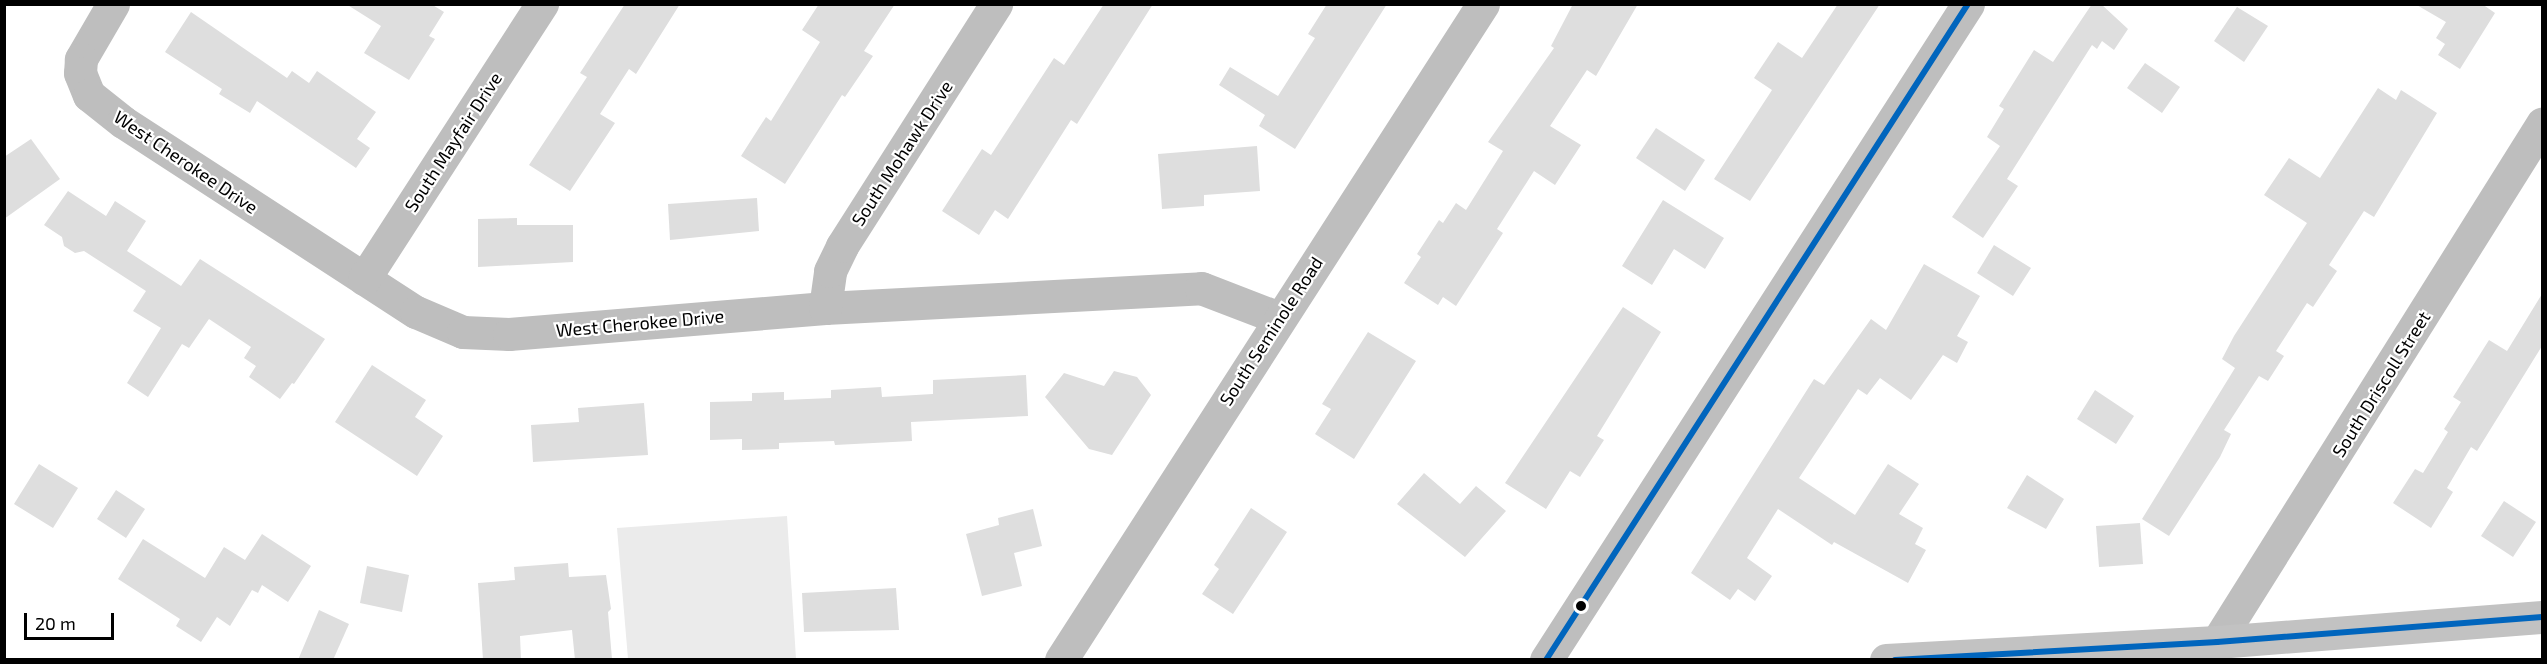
<!DOCTYPE html>
<style>
body{margin:0}
#map{position:relative;width:2547px;height:664px;overflow:hidden;background:#fff;font-family:"Exo 2",sans-serif}
div>[style]{position:absolute}
.green>*{inset:0;background:#ebebeb}
.building>*{inset:0;background:#dedede}
.minor>*{height:33px;margin:-16.5px;padding:0 16.5px;transform-origin:16.5px;border-radius:16.5px;background:#bebebe}
.secondary>*{height:33px;margin:-16.5px;padding:0 16.5px;transform-origin:16.5px;border-radius:16.5px;background:#c2c2c2}
.bus-1>*{height:6px;margin:-3px;padding:0 3px;transform-origin:3px;border-radius:3px;background:#0065bd}
.dots>*{width:16px;height:16px;translate:-50% -50%;box-sizing:border-box;border:3px solid #fff;border-radius:50%}
span{translate:-50% -50%;white-space:nowrap;text-align:center;line-height:1.15;-webkit-text-stroke:4.5px #fff;paint-order:stroke}
.street-label{font-size:18px;color:#000}
.frame{position:absolute;inset:0;border:6px solid #000;pointer-events:none}
.scale{position:absolute;left:24px;top:613px;width:90px;height:27px;box-sizing:border-box;border:3px solid #000;border-top:0;padding-left:8px;font-size:18px;line-height:21px;white-space:nowrap;color:#000;-webkit-text-stroke:4px #fff;paint-order:stroke}
</style>
<div id="map">
<div class="green">
<i style="clip-path:polygon(787px 516px,796px 659px,628px 659px,617px 528px)"></i>
</div>
<div class="building">
<i style="clip-path:polygon(346px 4px,431px 4px,444px 12px,429px 36px,435px 39px,409px 80px,364px 53px,381px 26px)"></i>
<i style="clip-path:polygon(625px 4px,680px 4px,636px 74px,629px 69px,600px 114px,615px 123px,570px 191px,529px 165px,587px 77px,580px 73px)"></i>
<i style="clip-path:polygon(819px 4px,895px 4px,864px 51px,873px 56px,845px 97px,842px 95px,785px 184px,741px 156px,766px 117px,771px 121px,820px 42px,802px 30px)"></i>
<i style="clip-path:polygon(1104px 4px,1153px 4px,1077px 124px,1071px 120px,1008px 219px,995px 210px,979px 235px,942px 211px,982px 149px,991px 155px,1054px 58px,1064px 65px)"></i>
<i style="clip-path:polygon(1327px 4px,1387px 4px,1295px 149px,1259px 126px,1265px 115px,1219px 85px,1230px 67px,1278px 96px,1315px 38px,1308px 34px)"></i>
<i style="clip-path:polygon(1573px 4px,1638px 4px,1596px 76px,1587px 70px,1550px 126px,1581px 145px,1555px 185px,1534px 171px,1497px 229px,1503px 233px,1456px 306px,1443px 297px,1438px 305px,1404px 283px,1421px 257px,1417px 254px,1439px 220px,1443px 223px,1456px 203px,1466px 210px,1503px 151px,1488px 142px,1554px 48px,1551px 46px)"></i>
<i style="clip-path:polygon(1838px 4px,1880px 4px,1750px 201px,1714px 179px,1772px 90px,1754px 78px,1778px 42px,1802px 58px)"></i>
<i style="clip-path:polygon(2092px 4px,2101px 4px,2128px 29px,2114px 50px,2102px 41px,2097px 49px,2092px 45px,2007px 179px,2018px 186px,1983px 238px,1952px 217px,2000px 146px,1987px 137px,2004px 109px,1999px 106px,2034px 50px,2053px 62px)"></i>
<i style="clip-path:polygon(2415px 4px,2482px 4px,2495px 13px,2460px 69px,2438px 55px,2445px 44px,2436px 38px,2446px 22px)"></i>
<i style="clip-path:polygon(2237px 7px,2268px 26px,2244px 62px,2214px 41px)"></i>
<i style="clip-path:polygon(191px 12px,287px 78px,292px 71px,309px 83px,317px 71px,376px 112px,357px 139px,370px 148px,356px 168px,257px 101px,250px 113px,219px 94px,222px 89px,165px 52px)"></i>
<i style="clip-path:polygon(2145px 63px,2180px 87px,2162px 113px,2127px 88px)"></i>
<i style="clip-path:polygon(2378px 88px,2396px 100px,2401px 90px,2437px 113px,2374px 217px,2364px 211px,2329px 265px,2337px 271px,2313px 307px,2307px 303px,2276px 351px,2284px 356px,2268px 381px,2259px 376px,2224px 430px,2231px 434px,2220px 457px,2169px 536px,2142px 519px,2235px 368px,2222px 359px,2234px 336px,2307px 223px,2264px 195px,2289px 158px,2320px 178px)"></i>
<i style="clip-path:polygon(1656px 128px,1705px 160px,1685px 191px,1636px 158px)"></i>
<i style="clip-path:polygon(31px 139px,60px 179px,4px 219px,4px 157px)"></i>
<i style="clip-path:polygon(1257px 146px,1260px 191px,1204px 195px,1204px 206px,1162px 209px,1158px 154px)"></i>
<i style="clip-path:polygon(68px 191px,106px 216px,115px 201px,146px 221px,127px 251px,181px 286px,200px 259px,325px 339px,294px 384px,292px 383px,280px 399px,249px 377px,256px 366px,244px 358px,251px 347px,209px 319px,189px 348px,182px 344px,148px 397px,127px 383px,161px 328px,133px 311px,146px 291px,84px 251px,75px 253px,64px 246px,62px 237px,44px 225px)"></i>
<i style="clip-path:polygon(757px 198px,759px 231px,670px 240px,668px 204px)"></i>
<i style="clip-path:polygon(1663px 200px,1724px 238px,1705px 269px,1674px 249px,1652px 285px,1622px 266px)"></i>
<i style="clip-path:polygon(517px 218px,517px 225px,573px 225px,573px 262px,478px 267px,478px 219px)"></i>
<i style="clip-path:polygon(1994px 245px,2031px 268px,2013px 296px,1977px 273px)"></i>
<i style="clip-path:polygon(1924px 264px,1980px 296px,1957px 336px,1968px 342px,1957px 363px,1943px 355px,1911px 400px,1880px 378px,1867px 395px,1858px 389px,1799px 478px,1855px 515px,1888px 464px,1919px 484px,1899px 514px,1923px 528px,1915px 544px,1926px 550px,1908px 583px,1834px 542px,1832px 545px,1778px 509px,1747px 558px,1772px 576px,1755px 601px,1738px 589px,1730px 600px,1691px 573px,1814px 379px,1824px 385px,1871px 319px,1886px 330px)"></i>
<i style="clip-path:polygon(2542px 294px,2542px 346px,2477px 451px,2471px 447px,2447px 488px,2453px 492px,2431px 528px,2393px 503px,2415px 469px,2423px 473px,2448px 432px,2444px 429px,2461px 402px,2453px 397px,2489px 340px,2507px 351px)"></i>
<i style="clip-path:polygon(1623px 307px,1661px 332px,1597px 436px,1604px 440px,1580px 477px,1570px 471px,1546px 509px,1505px 483px)"></i>
<i style="clip-path:polygon(1368px 332px,1416px 361px,1354px 459px,1315px 434px,1331px 409px,1322px 404px)"></i>
<i style="clip-path:polygon(372px 365px,426px 400px,415px 417px,443px 436px,417px 476px,335px 422px)"></i>
<i style="clip-path:polygon(1114px 371px,1137px 377px,1151px 395px,1112px 455px,1089px 449px,1045px 397px,1064px 373px,1104px 386px)"></i>
<i style="clip-path:polygon(1026px 375px,1028px 416px,911px 422px,912px 441px,835px 445px,834px 441px,779px 443px,779px 449px,742px 450px,742px 439px,710px 440px,710px 402px,752px 401px,752px 393px,784px 392px,784px 400px,831px 398px,831px 390px,881px 387px,882px 397px,933px 394px,933px 380px)"></i>
<i style="clip-path:polygon(2095px 390px,2134px 416px,2116px 444px,2077px 419px)"></i>
<i style="clip-path:polygon(644px 403px,648px 455px,533px 462px,531px 425px,579px 422px,578px 408px)"></i>
<i style="clip-path:polygon(39px 464px,78px 488px,53px 528px,14px 504px)"></i>
<i style="clip-path:polygon(1424px 473px,1460px 504px,1476px 486px,1506px 511px,1465px 557px,1397px 504px)"></i>
<i style="clip-path:polygon(2027px 475px,2064px 499px,2046px 529px,2007px 508px)"></i>
<i style="clip-path:polygon(116px 490px,145px 509px,126px 538px,97px 519px)"></i>
<i style="clip-path:polygon(2504px 501px,2536px 522px,2513px 557px,2481px 536px)"></i>
<i style="clip-path:polygon(1251px 508px,1287px 532px,1233px 614px,1202px 594px,1219px 569px,1214px 565px)"></i>
<i style="clip-path:polygon(1033px 509px,1042px 546px,1014px 553px,1022px 586px,982px 596px,966px 534px,999px 525px,998px 518px)"></i>
<i style="clip-path:polygon(2140px 523px,2143px 564px,2099px 567px,2096px 526px)"></i>
<i style="clip-path:polygon(262px 534px,311px 566px,288px 602px,262px 585px,258px 593px,252px 590px,230px 626px,217px 617px,201px 642px,176px 626px,180px 619px,118px 579px,143px 539px,205px 578px,224px 547px,245px 560px)"></i>
<i style="clip-path:polygon(568px 563px,569px 577px,606px 575px,611px 609px,608px 612px,612px 659px,575px 660px,572px 630px,520px 636px,521px 660px,483px 660px,478px 583px,515px 580px,514px 567px)"></i>
<i style="clip-path:polygon(367px 566px,409px 575px,402px 612px,360px 603px)"></i>
<i style="clip-path:polygon(896px 588px,899px 630px,804px 632px,802px 593px)"></i>
<i style="clip-path:polygon(319px 610px,349px 624px,333px 660px,298px 660px)"></i>
</div>
<div class="minor">
<i style="left:113px;top:4px;width:64px;rotate:120.2deg"></i>
<i style="left:81px;top:59px;width:14px;rotate:94deg"></i>
<i style="left:80px;top:73px;width:24px;rotate:68deg"></i>
<i style="left:89px;top:95px;width:43px;rotate:38.5deg"></i>
<i style="left:123px;top:122px;width:349px;rotate:33deg"></i>
<i style="left:416px;top:312px;width:51px;rotate:23.1deg"></i>
<i style="left:463px;top:332px;width:46px;rotate:2.5deg"></i>
<i style="left:509px;top:334px;width:317px;rotate:-4.7deg"></i>
<i style="left:825px;top:308px;width:377px;rotate:-3deg"></i>
<i style="left:1201px;top:288px;width:84px;rotate:21deg"></i>
<i style="left:364px;top:279px;width:328px;rotate:-57.1deg"></i>
<i style="left:825px;top:308px;width:37px;rotate:-82deg"></i>
<i style="left:830px;top:271px;width:28px;rotate:-64deg"></i>
<i style="left:842px;top:246px;width:287px;rotate:-57.5deg"></i>
<i style="left:2217px;top:642px;width:612px;rotate:-57.9deg"></i>
<i style="left:1061px;top:660px;width:780px;rotate:-57.25deg"></i>
<i style="left:1546px;top:660px;width:780px;rotate:-57.25deg"></i>
</div>
<div class="secondary">
<i style="left:1886px;top:660px;width:331px;rotate:-3.1deg"></i>
<i style="left:2217px;top:642px;width:326px;rotate:-4.4deg"></i>
</div>
<div class="bus-1">
<i style="left:1546px;top:660px;width:780px;rotate:-57.25deg"></i>
<i style="left:1895px;top:660px;width:323px;rotate:-3.2deg"></i>
<i style="left:2217px;top:642px;width:326px;rotate:-4.4deg"></i>
</div>
<div class="dots">
<i style="left:1581px;top:606px;background:#000"></i>
</div>
<div class="street-label">
<span style="left:453px;top:142px;rotate:-57deg">South Mayfair Drive</span>
<span style="left:902px;top:153px;rotate:-57deg">South Mohawk Drive</span>
<span style="left:186px;top:162px;rotate:34deg">West Cherokee Drive</span>
<span style="left:640px;top:323px;rotate:-5deg">West Cherokee Drive</span>
<span style="left:1271px;top:331px;rotate:-57deg">South Seminole Road</span>
<span style="left:2381px;top:384px;rotate:-58deg">South Driscoll Street</span>
</div>
<div class="frame"></div>
<div class="scale">20 m</div>
</div>
